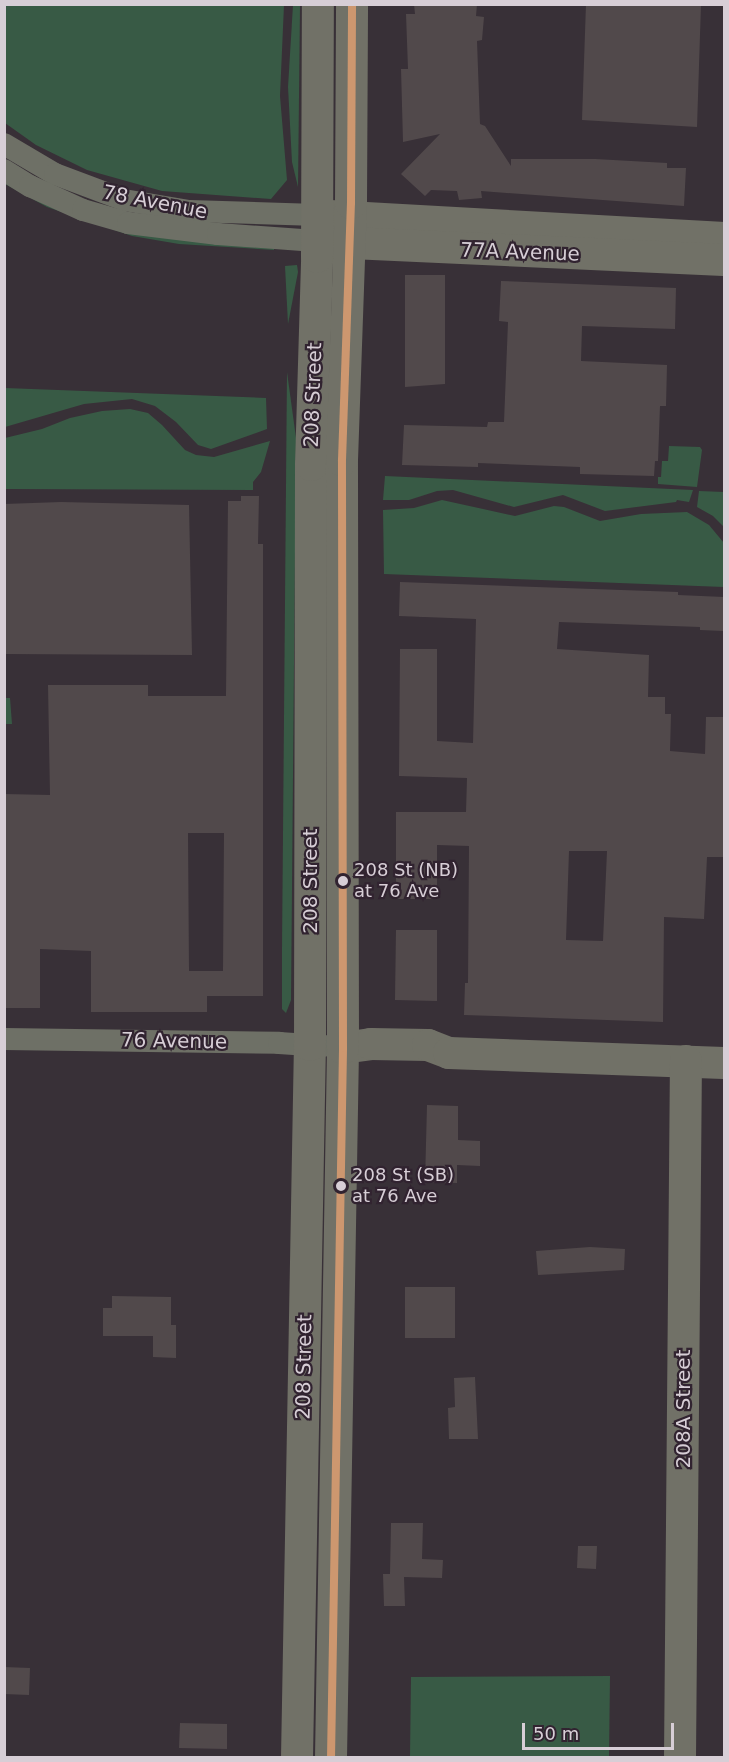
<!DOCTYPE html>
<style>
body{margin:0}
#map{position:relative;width:729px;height:1762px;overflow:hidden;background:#383037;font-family:"DejaVu Sans",sans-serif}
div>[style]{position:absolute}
.green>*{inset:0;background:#385a45}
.building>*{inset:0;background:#51494b}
.street>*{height:22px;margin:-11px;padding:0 11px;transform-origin:11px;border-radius:11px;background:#6e7066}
.secondary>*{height:32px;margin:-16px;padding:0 16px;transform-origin:16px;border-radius:16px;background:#717167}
.bus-1>*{height:8px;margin:-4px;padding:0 4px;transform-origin:4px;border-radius:4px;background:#cd976f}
.dots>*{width:16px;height:16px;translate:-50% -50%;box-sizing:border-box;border:3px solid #312330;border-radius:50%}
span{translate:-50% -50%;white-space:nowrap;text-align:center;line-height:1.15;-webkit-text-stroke:4.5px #312330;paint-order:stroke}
.bus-label{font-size:18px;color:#d7ced6}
.left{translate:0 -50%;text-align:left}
.street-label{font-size:20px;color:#d7ced6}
.frame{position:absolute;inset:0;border:6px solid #d7ced6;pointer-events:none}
.scale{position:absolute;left:522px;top:1723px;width:152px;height:27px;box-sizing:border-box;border:3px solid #d7ced6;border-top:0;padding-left:8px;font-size:18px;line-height:21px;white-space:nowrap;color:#d7ced6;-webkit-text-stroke:4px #312330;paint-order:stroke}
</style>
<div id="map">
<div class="green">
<i style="clip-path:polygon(4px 5px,284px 5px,280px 96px,287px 180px,271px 199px,162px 191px,87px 170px,36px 145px,5px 123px)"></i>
<i style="clip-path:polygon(293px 5px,300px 5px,298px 187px,292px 162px,288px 87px)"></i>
<i style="clip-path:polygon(4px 177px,36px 195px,274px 244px,274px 250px,179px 244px,132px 236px,47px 207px,5px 184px)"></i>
<i style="clip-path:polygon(297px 265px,298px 272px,288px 324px,285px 266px)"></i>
<i style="clip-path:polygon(287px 372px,296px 438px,291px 1000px,286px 1013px,282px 1009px,282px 951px)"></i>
<i style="clip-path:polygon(5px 388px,266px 398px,267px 429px,211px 449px,198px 445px,176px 422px,155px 406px,132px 399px,84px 404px,5px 427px)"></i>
<i style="clip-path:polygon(130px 409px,148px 413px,162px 425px,185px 450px,196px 455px,214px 457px,270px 441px,261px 472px,253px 482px,253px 490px,5px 489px,5px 438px,42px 429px,70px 418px,102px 411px)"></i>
<i style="clip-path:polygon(669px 446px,700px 447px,702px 450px,697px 487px,658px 484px,658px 477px,661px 477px,662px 461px,668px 461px)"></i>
<i style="clip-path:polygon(385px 476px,693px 490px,689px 502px,677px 500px,676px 502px,605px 511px,563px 495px,514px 507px,453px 490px,437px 491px,409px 500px,383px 500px)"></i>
<i style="clip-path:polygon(699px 491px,724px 492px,724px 527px,713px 516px,697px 507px)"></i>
<i style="clip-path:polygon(442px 500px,515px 516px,554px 506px,564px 507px,600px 521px,641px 514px,687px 512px,709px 525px,724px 543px,724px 587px,384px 574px,383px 510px,414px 508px)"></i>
<i style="clip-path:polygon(4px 698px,10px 698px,12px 724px,5px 724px)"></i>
<i style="clip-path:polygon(724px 1538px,724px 1757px,723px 1758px,723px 1757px)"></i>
<i style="clip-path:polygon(610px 1676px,609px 1757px,410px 1757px,411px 1677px)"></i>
</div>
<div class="building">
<i style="clip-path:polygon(414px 4px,477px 4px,476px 16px,484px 17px,482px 40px,477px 41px,480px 124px,485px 126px,511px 166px,511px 159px,595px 159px,667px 163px,667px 168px,686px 168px,684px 206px,481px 191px,482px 198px,459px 200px,457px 191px,431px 190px,425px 196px,401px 174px,440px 134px,403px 142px,401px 69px,408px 69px,406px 14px,415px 14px)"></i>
<i style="clip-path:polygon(586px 4px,701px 4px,697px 127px,582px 120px)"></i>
<i style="clip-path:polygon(405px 275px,445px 275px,445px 384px,405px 387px)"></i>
<i style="clip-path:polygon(501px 281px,676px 288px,675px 329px,582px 326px,581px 361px,667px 365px,666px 406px,660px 406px,658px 461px,655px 461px,654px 476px,580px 474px,580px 467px,478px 463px,478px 467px,402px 465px,404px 425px,487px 427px,488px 422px,504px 422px,508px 322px,499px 321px)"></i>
<i style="clip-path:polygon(evenodd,241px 496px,259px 496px,258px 544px,263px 544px,263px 996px,207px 996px,207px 1012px,91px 1012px,91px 951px,40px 949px,40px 1008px,4px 1008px,4px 794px,50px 795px,48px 685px,148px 685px,148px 696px,226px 696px,228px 501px,241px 501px,241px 496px,188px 833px,224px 833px,223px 971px,189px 971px,188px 833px)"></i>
<i style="clip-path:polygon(61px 502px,189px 505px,192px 655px,4px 654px,4px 504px)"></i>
<i style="clip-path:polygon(evenodd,400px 582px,678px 592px,678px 595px,724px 597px,724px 631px,700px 630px,700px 627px,559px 622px,557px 649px,649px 655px,648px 697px,665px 697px,665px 714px,671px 714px,670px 751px,705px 754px,706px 717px,724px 717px,724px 857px,707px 857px,704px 919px,664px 917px,663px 1022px,464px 1015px,465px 983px,468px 983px,469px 846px,437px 845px,437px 899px,396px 899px,396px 812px,466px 812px,467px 778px,399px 776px,400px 649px,437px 649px,437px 741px,473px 743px,476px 619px,399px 616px,400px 582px,569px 851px,607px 851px,603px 941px,566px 940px,569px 851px)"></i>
<i style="clip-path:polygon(396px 930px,437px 930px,437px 1001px,395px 1000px)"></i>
<i style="clip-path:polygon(427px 1105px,458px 1106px,458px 1140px,480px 1141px,480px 1166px,457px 1165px,457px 1183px,425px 1182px)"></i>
<i style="clip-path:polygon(590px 1247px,625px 1249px,624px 1270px,538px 1275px,536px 1251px)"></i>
<i style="clip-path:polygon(405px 1287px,455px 1287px,455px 1338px,405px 1338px)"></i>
<i style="clip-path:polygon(112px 1296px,171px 1297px,171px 1325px,176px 1325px,176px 1358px,153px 1357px,153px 1336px,103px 1336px,103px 1308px,112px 1308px)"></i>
<i style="clip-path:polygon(475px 1377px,478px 1439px,449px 1439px,448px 1408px,455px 1407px,454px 1378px)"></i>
<i style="clip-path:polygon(391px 1523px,423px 1523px,422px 1559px,443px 1560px,442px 1578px,404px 1577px,405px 1606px,384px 1606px,383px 1574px,390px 1574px)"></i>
<i style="clip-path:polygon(578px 1546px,597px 1546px,596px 1569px,577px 1568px)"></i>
<i style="clip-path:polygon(4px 1667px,30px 1668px,29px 1695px,4px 1694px)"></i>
<i style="clip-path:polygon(180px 1723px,227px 1724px,227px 1749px,179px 1748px)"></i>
</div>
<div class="street">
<i style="left:4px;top:144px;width:59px;rotate:30.5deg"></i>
<i style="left:55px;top:174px;width:74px;rotate:20.6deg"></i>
<i style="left:124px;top:200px;width:66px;rotate:9.6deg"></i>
<i style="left:189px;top:211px;width:128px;rotate:1.8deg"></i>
<i style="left:4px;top:170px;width:31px;rotate:32deg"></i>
<i style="left:30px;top:186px;width:58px;rotate:24.4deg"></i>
<i style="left:83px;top:210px;width:47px;rotate:16.1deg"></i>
<i style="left:128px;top:223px;width:91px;rotate:7deg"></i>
<i style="left:218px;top:234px;width:98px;rotate:4.1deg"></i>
<i style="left:4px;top:1039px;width:275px;rotate:0.8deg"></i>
<i style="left:279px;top:1043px;width:45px;rotate:3.8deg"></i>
</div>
<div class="secondary">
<i style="left:330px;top:216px;width:395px;rotate:3.2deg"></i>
<i style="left:329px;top:242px;width:395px;rotate:2.6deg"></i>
<i style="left:343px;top:1048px;width:28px;rotate:-8deg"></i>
<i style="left:371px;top:1044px;width:57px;rotate:1deg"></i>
<i style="left:428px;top:1045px;width:22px;rotate:21deg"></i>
<i style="left:449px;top:1053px;width:275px;rotate:2.1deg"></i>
<i style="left:297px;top:1758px;width:713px;rotate:-88.96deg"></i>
<i style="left:310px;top:1045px;width:580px;rotate:-89.9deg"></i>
<i style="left:311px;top:465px;width:208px;rotate:-88.3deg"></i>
<i style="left:317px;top:257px;width:253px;rotate:-89.8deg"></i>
<i style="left:331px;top:1758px;width:710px;rotate:-89.03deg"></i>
<i style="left:343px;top:1048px;width:588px;rotate:-90.1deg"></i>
<i style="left:342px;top:460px;width:257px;rotate:-88deg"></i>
<i style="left:351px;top:203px;width:199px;rotate:-89.7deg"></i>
<i style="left:680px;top:1758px;width:697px;rotate:-89.51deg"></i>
</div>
<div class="bus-1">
<i style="left:331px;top:1758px;width:710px;rotate:-89.03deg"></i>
<i style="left:343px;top:1048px;width:588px;rotate:-90.1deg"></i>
<i style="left:342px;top:460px;width:257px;rotate:-88deg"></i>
<i style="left:351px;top:203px;width:199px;rotate:-89.7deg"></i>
</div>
<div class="dots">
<i style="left:343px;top:881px;background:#d7ced6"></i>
<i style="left:341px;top:1186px;background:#d7ced6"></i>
</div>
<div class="bus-label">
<span class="left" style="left:354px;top:881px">208 St (NB)<br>at 76 Ave</span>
<span class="left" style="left:352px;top:1186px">208 St (SB)<br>at 76 Ave</span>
</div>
<div class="street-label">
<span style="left:155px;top:202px;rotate:11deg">78 Avenue</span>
<span style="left:520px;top:252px;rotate:2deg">77A Avenue</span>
<span style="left:313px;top:395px;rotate:-88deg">208 Street</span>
<span style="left:310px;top:881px;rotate:-90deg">208 Street</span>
<span style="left:174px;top:1041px;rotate:1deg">76 Avenue</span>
<span style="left:304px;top:1367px;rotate:-89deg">208 Street</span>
<span style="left:683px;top:1409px;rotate:-90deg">208A Street</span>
</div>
<div class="frame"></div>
<div class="scale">50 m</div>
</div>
